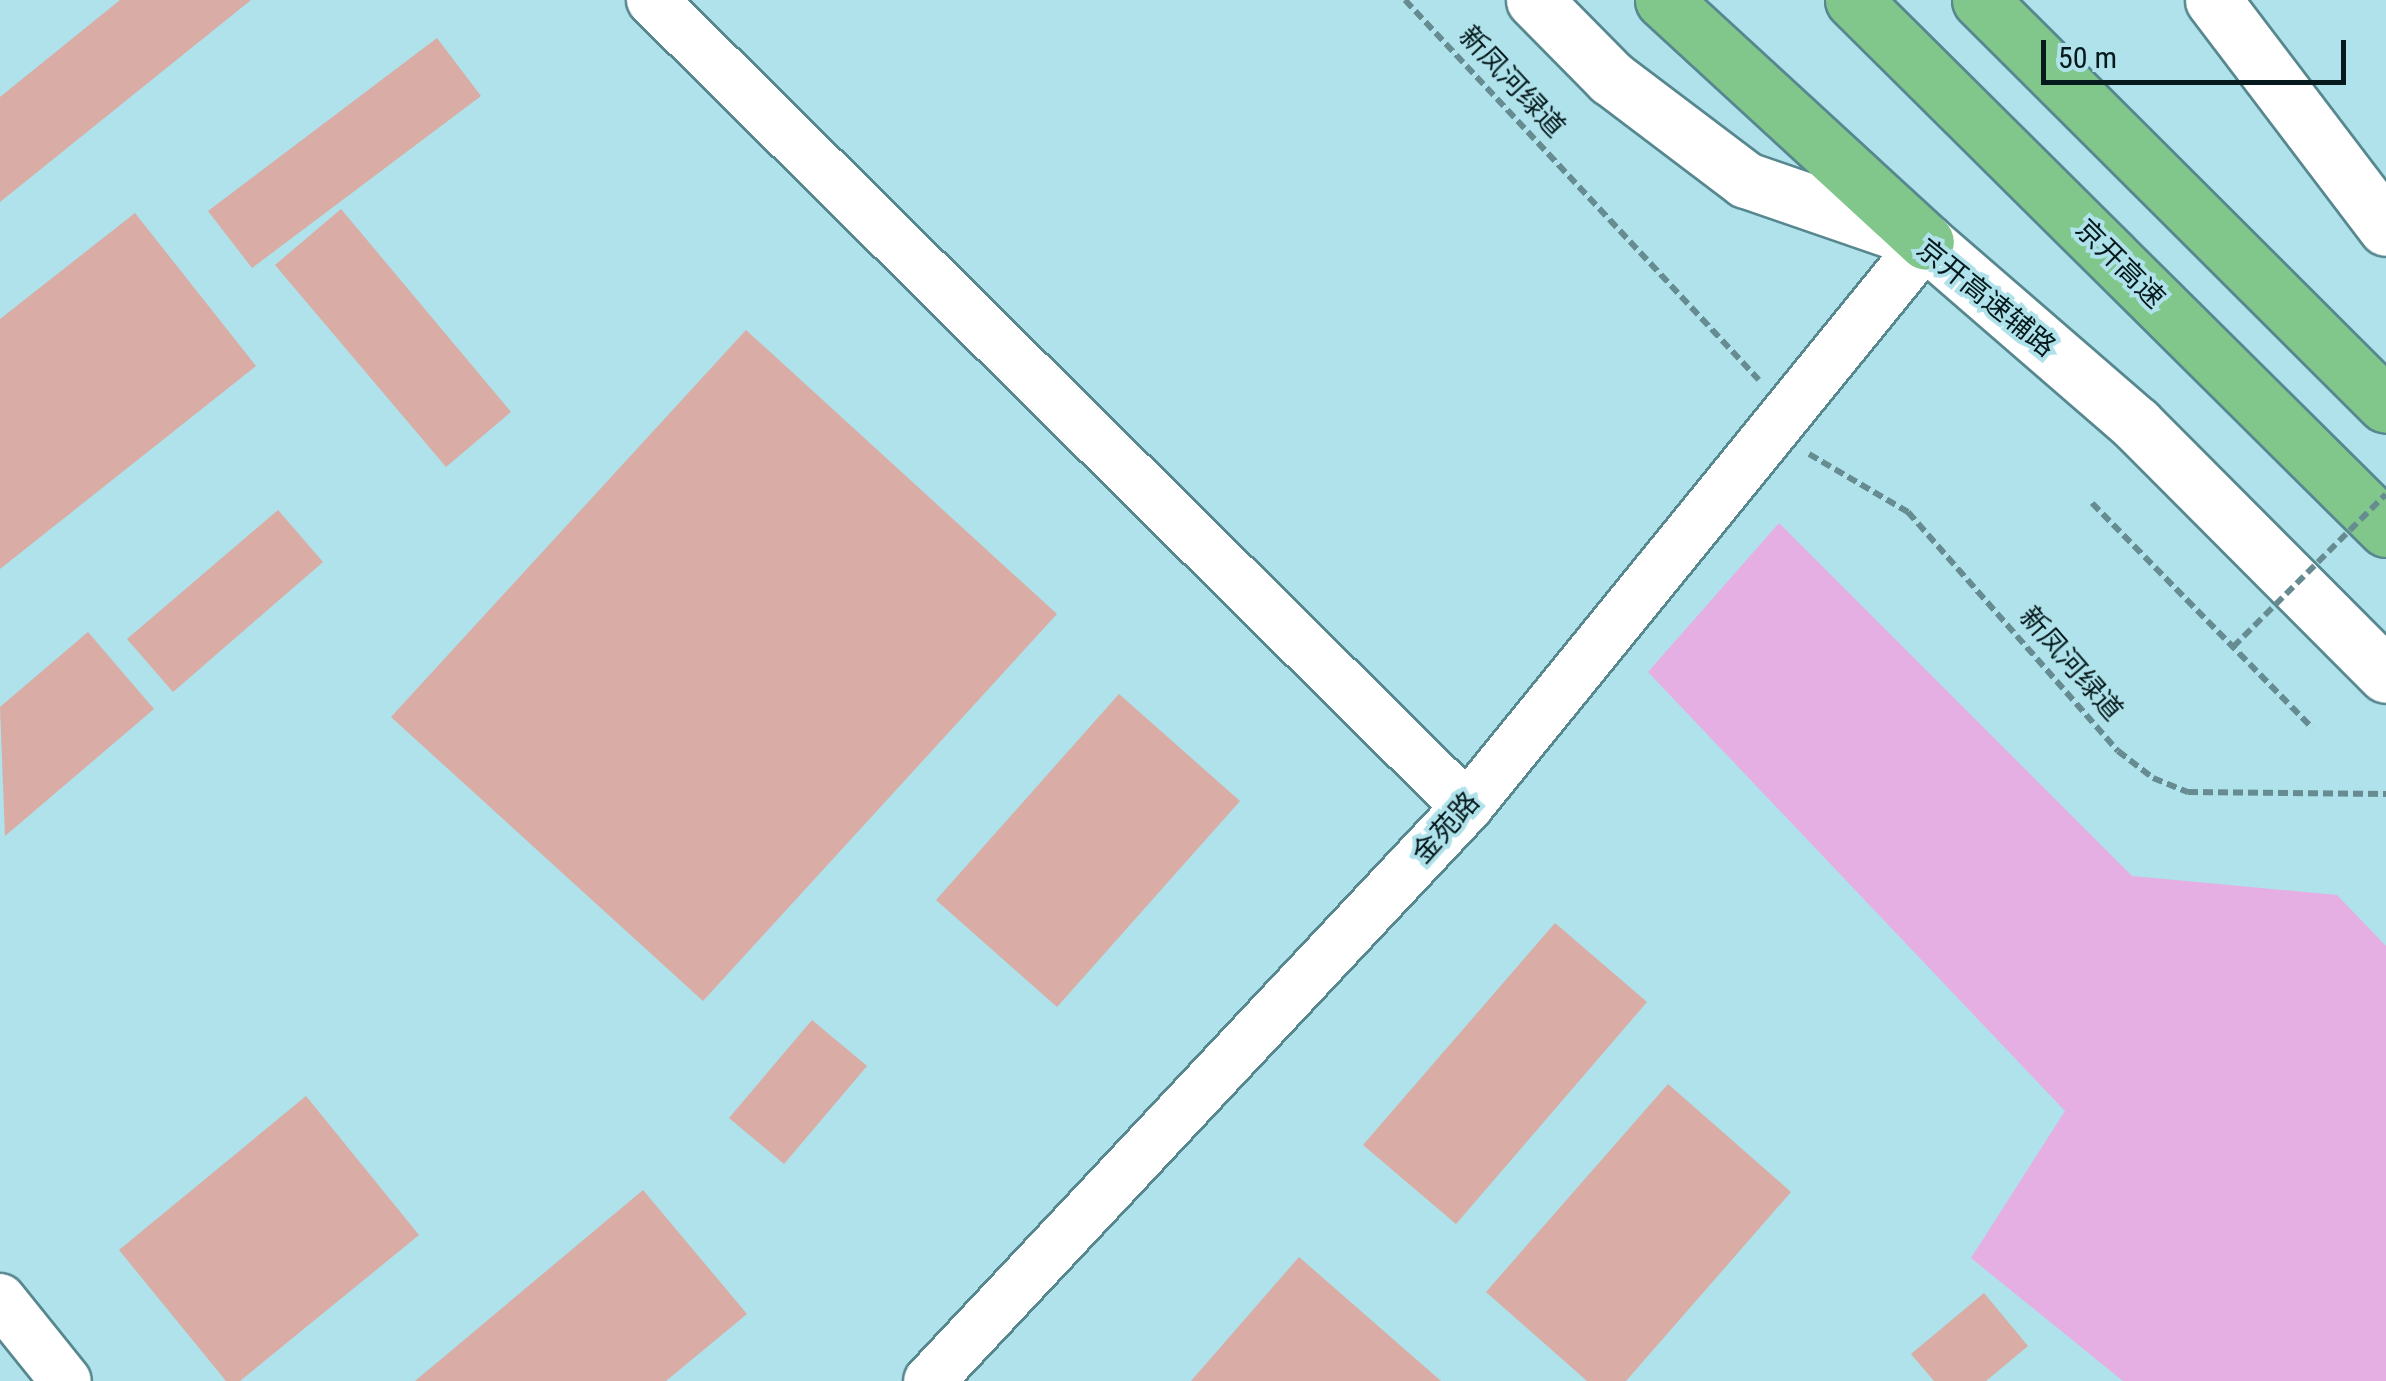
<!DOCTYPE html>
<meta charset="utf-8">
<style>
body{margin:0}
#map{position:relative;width:2386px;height:1381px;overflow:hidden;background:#afe2ea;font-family:"Roboto Condensed","Noto Sans SC",sans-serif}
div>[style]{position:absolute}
.green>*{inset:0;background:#e6afe3}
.building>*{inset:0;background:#d9aca5}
.path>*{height:6px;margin-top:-3px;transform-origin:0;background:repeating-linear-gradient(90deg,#668c92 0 10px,transparent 0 15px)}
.roads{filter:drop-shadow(2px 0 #57878f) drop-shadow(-2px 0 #57878f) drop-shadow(0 2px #57878f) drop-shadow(0 -2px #57878f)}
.tertiary>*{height:50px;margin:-25px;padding:0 25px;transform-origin:25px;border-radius:25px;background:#fff}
.secondary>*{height:55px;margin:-27.5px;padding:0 27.5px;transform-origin:27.5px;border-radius:27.5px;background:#fff}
.motorway>*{height:55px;margin:-27.5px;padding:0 27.5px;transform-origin:27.5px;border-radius:27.5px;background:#81c78c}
.path-bridge>*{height:6px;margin-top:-3px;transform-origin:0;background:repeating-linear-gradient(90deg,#668c92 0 10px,transparent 0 15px)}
span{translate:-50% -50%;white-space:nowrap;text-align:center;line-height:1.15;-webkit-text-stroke:8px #afe2ea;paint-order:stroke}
.street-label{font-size:28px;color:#061a1d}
.scale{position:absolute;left:2041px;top:40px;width:305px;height:45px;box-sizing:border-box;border:5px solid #061a1d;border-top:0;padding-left:12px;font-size:30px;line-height:35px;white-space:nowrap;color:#061a1d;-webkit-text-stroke:8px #afe2ea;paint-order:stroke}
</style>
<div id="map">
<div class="green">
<i style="clip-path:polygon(1779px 523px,2132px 876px,2337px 895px,2386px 946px,2386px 1381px,2123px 1381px,1971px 1258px,2065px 1111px,1648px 672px)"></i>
</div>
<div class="building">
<i style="clip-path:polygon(120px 0,251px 0,0 202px,0 97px)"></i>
<i style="clip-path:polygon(437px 38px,481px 96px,252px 268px,208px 211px)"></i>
<i style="clip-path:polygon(341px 209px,511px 412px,446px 467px,275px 265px)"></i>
<i style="clip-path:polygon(135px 213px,256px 366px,0 569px,0 319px)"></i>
<i style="clip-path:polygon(746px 330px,1057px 614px,703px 1001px,391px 717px)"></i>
<i style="clip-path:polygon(278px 510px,323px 562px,173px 692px,127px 639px)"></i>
<i style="clip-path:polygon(88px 632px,154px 709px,5px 836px,0 707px)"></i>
<i style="clip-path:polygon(1119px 694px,1240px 801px,1057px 1007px,936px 900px)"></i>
<i style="clip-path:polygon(1555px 923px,1647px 1002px,1456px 1224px,1363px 1145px)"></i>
<i style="clip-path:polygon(812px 1020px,867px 1066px,784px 1164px,729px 1118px)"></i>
<i style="clip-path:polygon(1668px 1084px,1791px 1192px,1626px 1381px,1587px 1381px,1486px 1292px)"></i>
<i style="clip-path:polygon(306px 1096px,419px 1235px,240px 1381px,226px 1381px,119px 1250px)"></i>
<i style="clip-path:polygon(643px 1190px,747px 1314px,666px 1381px,415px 1381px)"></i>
<i style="clip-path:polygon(1299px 1257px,1441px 1381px,1191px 1381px)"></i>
<i style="clip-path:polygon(1984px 1293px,2028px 1346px,1986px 1381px,1934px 1381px,1911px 1354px)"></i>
</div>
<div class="path">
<i style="left:1405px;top:0;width:519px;rotate:47.03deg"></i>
<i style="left:1809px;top:454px;width:115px;rotate:30.4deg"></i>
<i style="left:1908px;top:512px;width:318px;rotate:48.7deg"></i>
<i style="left:2118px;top:751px;width:44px;rotate:37.6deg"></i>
<i style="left:2153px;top:778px;width:38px;rotate:22deg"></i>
<i style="left:2188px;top:792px;width:198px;rotate:0.6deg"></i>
<i style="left:2092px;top:503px;width:315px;rotate:45.6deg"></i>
</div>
<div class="roads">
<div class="tertiary">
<i style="left:652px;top:0;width:1147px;rotate:44.72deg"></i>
<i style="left:0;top:1299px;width:105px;rotate:51.2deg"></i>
<i style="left:929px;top:1381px;width:787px;rotate:-46.85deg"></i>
<i style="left:1467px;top:807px;width:728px;rotate:-50.91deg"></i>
</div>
<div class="secondary">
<i style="left:1534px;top:0;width:110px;rotate:45.4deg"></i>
<i style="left:1611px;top:78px;width:169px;rotate:37.1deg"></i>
<i style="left:1746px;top:180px;width:190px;rotate:19deg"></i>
<i style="left:1926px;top:242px;width:278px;rotate:40.9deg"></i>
<i style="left:2136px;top:424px;width:354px;rotate:45.1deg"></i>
<i style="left:2213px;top:0;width:286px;rotate:52.8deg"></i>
</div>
<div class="motorway">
<i style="left:1663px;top:0;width:357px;rotate:42.6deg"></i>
<i style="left:1853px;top:0;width:751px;rotate:44.78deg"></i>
<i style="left:1980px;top:0;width:573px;rotate:44.93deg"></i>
</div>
</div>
<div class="path-bridge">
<i style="left:2233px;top:647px;width:216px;rotate:-45deg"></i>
</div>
<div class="street-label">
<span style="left:1512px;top:82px;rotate:47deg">新凤河绿道</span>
<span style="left:2120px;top:264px;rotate:45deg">京开高速</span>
<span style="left:1986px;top:298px;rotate:39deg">京开高速辅路</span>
<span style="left:2071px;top:664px;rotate:49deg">新凤河绿道</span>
<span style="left:1446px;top:828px;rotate:-48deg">金苑路</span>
</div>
<div class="scale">50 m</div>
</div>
